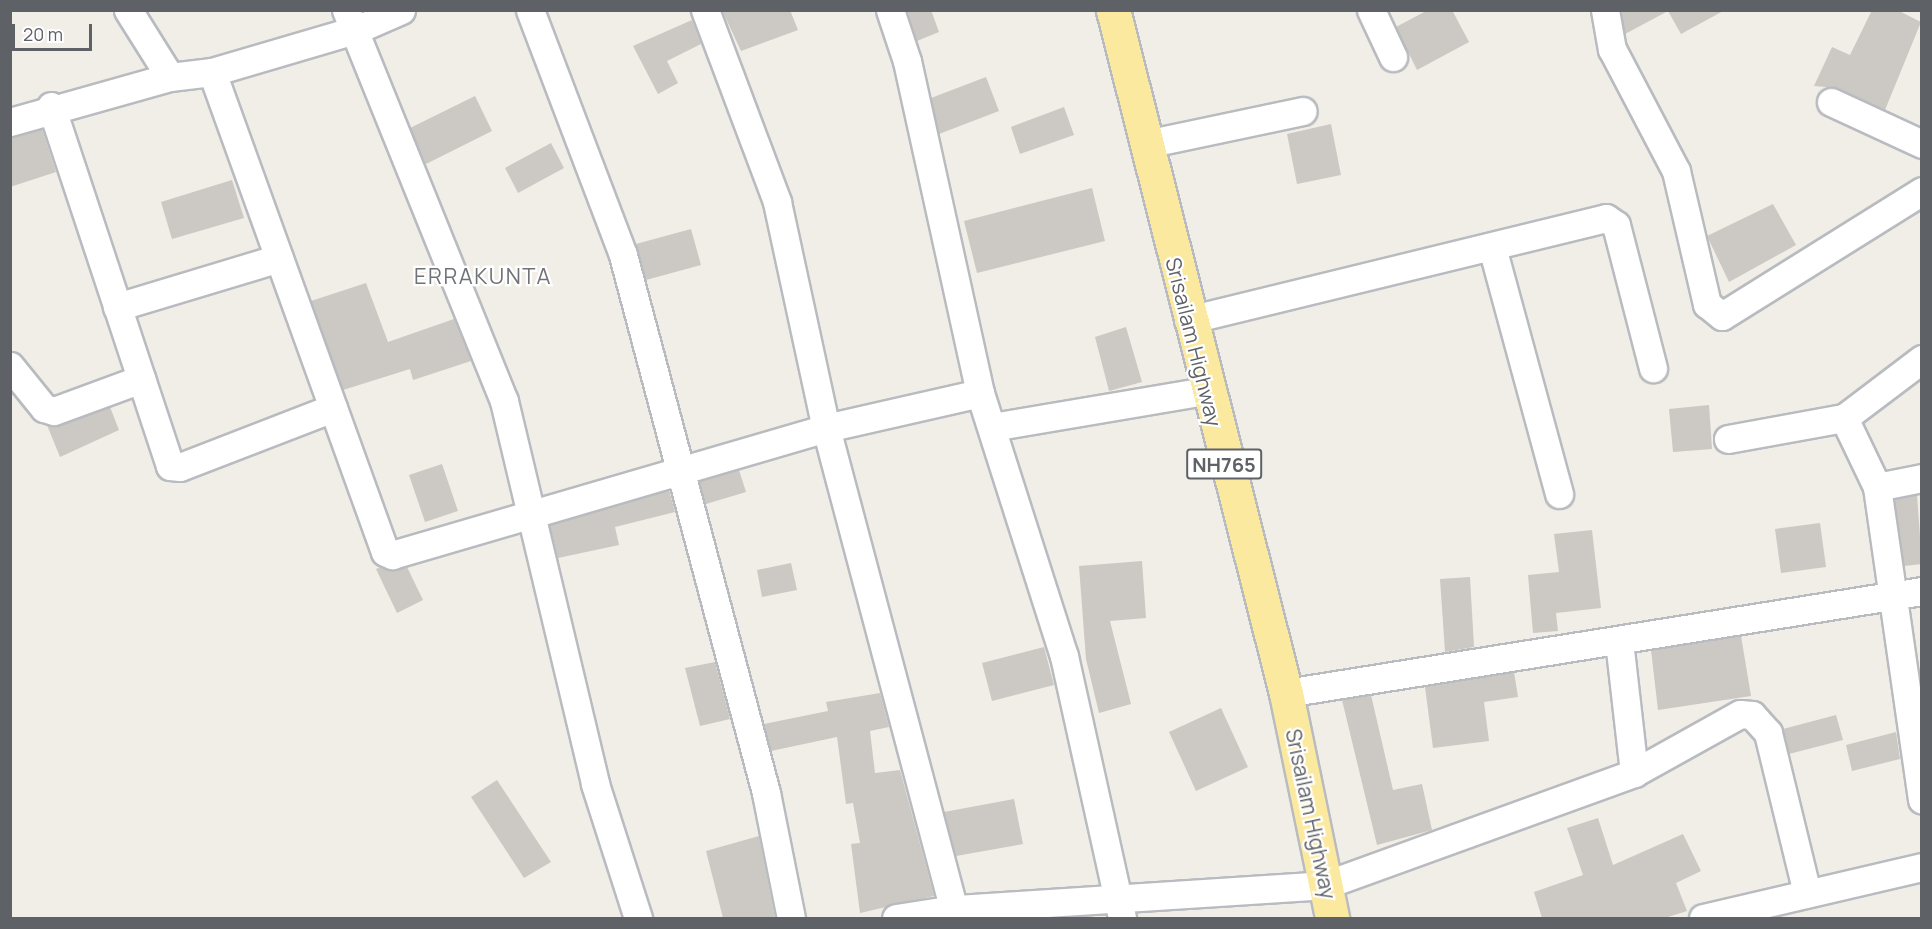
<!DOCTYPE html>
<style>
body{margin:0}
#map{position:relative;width:1932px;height:929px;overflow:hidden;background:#f0eee6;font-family:Manrope,sans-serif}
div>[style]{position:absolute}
.building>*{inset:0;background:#ccc8c3}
.roads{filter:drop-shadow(2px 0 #b8bbbf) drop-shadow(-2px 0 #b8bbbf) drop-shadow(0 2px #b8bbbf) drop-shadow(0 -2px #b8bbbf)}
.minor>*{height:27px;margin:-13.5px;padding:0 13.5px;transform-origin:13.5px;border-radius:13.5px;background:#fff}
.trunk>*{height:33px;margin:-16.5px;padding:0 16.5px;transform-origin:16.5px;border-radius:16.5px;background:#fce9a0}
span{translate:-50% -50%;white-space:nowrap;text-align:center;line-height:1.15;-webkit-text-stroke:4.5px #fff;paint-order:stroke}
.shield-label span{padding:2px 4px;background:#fff;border:2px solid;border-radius:4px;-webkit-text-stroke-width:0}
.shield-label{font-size:20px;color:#5e6166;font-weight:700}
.street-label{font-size:21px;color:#5e6166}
.neighbourhood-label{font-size:22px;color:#6f7378;letter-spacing:1.5px}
.frame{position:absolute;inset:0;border:12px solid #5e6166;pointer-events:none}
.scale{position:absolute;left:12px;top:24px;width:80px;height:27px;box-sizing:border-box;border:3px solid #5e6166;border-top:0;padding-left:8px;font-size:18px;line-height:21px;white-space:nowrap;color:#5e6166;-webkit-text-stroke:4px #fff;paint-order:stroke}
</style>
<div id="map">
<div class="building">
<i style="clip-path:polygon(722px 10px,790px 10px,798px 30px,741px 51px)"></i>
<i style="clip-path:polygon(907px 10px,931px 10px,939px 32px,917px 41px)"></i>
<i style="clip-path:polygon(1428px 10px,1452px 10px,1469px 42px,1417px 70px,1396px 27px)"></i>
<i style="clip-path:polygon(1621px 10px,1725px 10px,1681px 34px,1668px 11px,1625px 34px)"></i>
<i style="clip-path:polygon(1872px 10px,1897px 10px,1921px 22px,1885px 110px,1838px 88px,1814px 86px,1832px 47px,1850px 55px)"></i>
<i style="clip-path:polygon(692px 20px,701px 44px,667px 61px,678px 83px,658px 94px,633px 46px)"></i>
<i style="clip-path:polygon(986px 77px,999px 111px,939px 134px,931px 98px)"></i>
<i style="clip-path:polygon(475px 96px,492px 131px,426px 164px,410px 128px)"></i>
<i style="clip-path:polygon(1064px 107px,1074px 135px,1020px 154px,1011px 127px)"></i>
<i style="clip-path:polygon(1331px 124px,1341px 175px,1297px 184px,1287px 134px)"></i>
<i style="clip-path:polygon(42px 129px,56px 172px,10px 187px,10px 137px)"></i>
<i style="clip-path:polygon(551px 143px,564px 168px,518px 193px,505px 168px)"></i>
<i style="clip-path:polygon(232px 180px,244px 218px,172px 239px,161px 202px)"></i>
<i style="clip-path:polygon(1092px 188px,1105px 241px,977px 273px,964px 221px)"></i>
<i style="clip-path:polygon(1773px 204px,1796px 245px,1729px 282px,1707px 236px)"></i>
<i style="clip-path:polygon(691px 229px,701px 265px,646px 280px,636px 244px)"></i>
<i style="clip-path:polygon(366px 283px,388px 342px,454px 319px,471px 361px,413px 380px,410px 369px,343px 390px,311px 301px)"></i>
<i style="clip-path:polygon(1126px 327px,1142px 382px,1109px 391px,1095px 337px)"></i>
<i style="clip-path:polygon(1709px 405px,1712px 449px,1673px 452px,1669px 409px)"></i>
<i style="clip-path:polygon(110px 407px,119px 430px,60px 457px,47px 425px)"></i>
<i style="clip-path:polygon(442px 464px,458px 511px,425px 522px,409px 475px)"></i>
<i style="clip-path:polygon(739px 470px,746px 492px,706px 504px,699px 481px)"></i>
<i style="clip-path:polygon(669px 490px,675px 512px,615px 527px,619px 545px,558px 558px,550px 525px)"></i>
<i style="clip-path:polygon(1917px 495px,1922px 564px,1904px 566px,1895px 500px)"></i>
<i style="clip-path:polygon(1820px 523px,1826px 567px,1781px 573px,1775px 529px)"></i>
<i style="clip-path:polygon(1592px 530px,1601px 608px,1556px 613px,1558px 631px,1533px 633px,1528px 575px,1559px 572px,1554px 534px)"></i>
<i style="clip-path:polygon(1142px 561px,1146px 618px,1110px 621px,1131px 704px,1099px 713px,1086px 659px,1079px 566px)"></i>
<i style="clip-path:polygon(791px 563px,797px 590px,762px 597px,757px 570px)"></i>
<i style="clip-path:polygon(381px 567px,407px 567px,423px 600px,397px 613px,376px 569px)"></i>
<i style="clip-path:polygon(1470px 577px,1474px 647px,1445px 652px,1440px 579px)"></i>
<i style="clip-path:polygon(1741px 636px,1751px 696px,1658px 710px,1651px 650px)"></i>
<i style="clip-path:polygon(1044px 647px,1054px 685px,992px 701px,982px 663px)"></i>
<i style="clip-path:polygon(715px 662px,730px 719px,700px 726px,685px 668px)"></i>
<i style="clip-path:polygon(1514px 672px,1518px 697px,1484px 702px,1489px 741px,1433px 748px,1425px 687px)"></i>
<i style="clip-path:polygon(880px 693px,889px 727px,870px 731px,875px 773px,900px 770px,934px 896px,860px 913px,851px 844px,860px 843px,853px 803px,846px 804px,837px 737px,771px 751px,764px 724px,828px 711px,826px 702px)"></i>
<i style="clip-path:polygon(1371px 695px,1393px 790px,1422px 784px,1432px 830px,1377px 845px,1342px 700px)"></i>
<i style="clip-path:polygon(1221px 708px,1248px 767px,1196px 791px,1169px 732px)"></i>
<i style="clip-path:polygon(1836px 715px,1843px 740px,1789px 754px,1783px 729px)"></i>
<i style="clip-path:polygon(1896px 732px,1900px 759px,1852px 771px,1846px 745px)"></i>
<i style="clip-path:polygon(497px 780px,551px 862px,524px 878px,471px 797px)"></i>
<i style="clip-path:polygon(1014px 799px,1023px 844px,956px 856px,944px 812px)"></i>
<i style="clip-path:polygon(1598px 818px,1613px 865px,1683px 834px,1701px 871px,1676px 883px,1687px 911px,1665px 918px,1542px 918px,1534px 892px,1583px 875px,1567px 828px)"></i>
<i style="clip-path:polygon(759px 836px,775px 918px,723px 918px,706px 851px)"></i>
</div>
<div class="roads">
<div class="minor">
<i style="left:128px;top:10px;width:79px;rotate:57.9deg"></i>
<i style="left:346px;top:10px;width:422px;rotate:68deg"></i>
<i style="left:504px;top:401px;width:394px;rotate:76.6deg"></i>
<i style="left:595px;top:784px;width:141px;rotate:72.2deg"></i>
<i style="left:530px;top:10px;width:262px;rotate:69.2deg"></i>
<i style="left:623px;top:255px;width:557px;rotate:75.11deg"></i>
<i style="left:766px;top:793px;width:127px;rotate:78.7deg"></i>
<i style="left:705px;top:10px;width:205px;rotate:69.4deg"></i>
<i style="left:777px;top:202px;width:231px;rotate:77.8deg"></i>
<i style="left:826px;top:428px;width:507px;rotate:75.14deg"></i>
<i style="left:890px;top:10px;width:54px;rotate:71.6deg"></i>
<i style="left:907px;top:61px;width:340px;rotate:77.6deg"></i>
<i style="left:980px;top:393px;width:276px;rotate:72.3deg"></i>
<i style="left:1064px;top:656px;width:268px;rotate:77.5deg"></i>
<i style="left:1371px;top:10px;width:52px;rotate:64.9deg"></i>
<i style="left:1605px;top:10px;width:40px;rotate:80deg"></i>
<i style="left:1612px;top:49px;width:138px;rotate:62.3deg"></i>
<i style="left:1676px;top:171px;width:137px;rotate:76.9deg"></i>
<i style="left:1707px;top:304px;width:19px;rotate:39deg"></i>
<i style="left:1722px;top:316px;width:236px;rotate:-32deg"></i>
<i style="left:212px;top:72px;width:510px;rotate:70.18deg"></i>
<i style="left:385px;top:552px;width:8px;rotate:23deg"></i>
<i style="left:392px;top:555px;width:452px;rotate:-16.3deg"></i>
<i style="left:826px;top:428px;width:158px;rotate:-12.8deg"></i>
<i style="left:1831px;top:102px;width:100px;rotate:24.8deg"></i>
<i style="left:51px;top:106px;width:379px;rotate:71.7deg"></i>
<i style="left:170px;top:466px;width:10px;rotate:6deg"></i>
<i style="left:180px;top:467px;width:164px;rotate:-21.1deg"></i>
<i style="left:10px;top:122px;width:166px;rotate:-15.7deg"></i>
<i style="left:170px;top:77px;width:42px;rotate:-6.8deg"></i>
<i style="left:212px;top:72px;width:152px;rotate:-16.4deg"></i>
<i style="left:358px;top:29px;width:47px;rotate:-23.8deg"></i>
<i style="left:1146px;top:144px;width:160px;rotate:-11.9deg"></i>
<i style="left:1492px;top:247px;width:256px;rotate:74.8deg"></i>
<i style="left:117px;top:307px;width:169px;rotate:-16.8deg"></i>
<i style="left:1188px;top:320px;width:430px;rotate:-13.7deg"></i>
<i style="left:1606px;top:218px;width:12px;rotate:35deg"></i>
<i style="left:1616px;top:225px;width:148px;rotate:75.5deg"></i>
<i style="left:10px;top:366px;width:54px;rotate:51deg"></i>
<i style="left:44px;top:408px;width:10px;rotate:17deg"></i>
<i style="left:54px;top:411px;width:93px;rotate:-20.2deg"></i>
<i style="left:1844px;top:418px;width:76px;rotate:64.4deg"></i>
<i style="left:1877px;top:487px;width:316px;rotate:81.8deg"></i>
<i style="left:992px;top:427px;width:216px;rotate:-9.6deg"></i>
<i style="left:1728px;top:439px;width:118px;rotate:-10.3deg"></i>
<i style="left:1844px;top:418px;width:98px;rotate:-37.1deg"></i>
<i style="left:1877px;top:487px;width:46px;rotate:-11.3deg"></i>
<i style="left:1619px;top:641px;width:133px;rotate:83.5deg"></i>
<i style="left:1286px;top:693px;width:644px;rotate:-9.11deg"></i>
<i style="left:896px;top:918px;width:60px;rotate:-8.7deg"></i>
<i style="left:955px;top:909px;width:371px;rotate:-3.7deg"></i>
<i style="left:1325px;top:885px;width:329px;rotate:-19.9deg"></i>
<i style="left:1634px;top:773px;width:121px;rotate:-29.1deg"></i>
<i style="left:1740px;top:714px;width:12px;rotate:5deg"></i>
<i style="left:1752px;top:715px;width:24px;rotate:48deg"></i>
<i style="left:1768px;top:733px;width:165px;rotate:76.3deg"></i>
<i style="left:1703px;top:918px;width:225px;rotate:-13.1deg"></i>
</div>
<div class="trunk">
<i style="left:1113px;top:10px;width:705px;rotate:75.79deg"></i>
<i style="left:1286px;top:693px;width:230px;rotate:78.4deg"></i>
</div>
</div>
<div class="shield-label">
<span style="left:1224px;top:464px">NH765</span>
</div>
<div class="street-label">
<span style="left:1194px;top:342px;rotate:76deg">Srisailam Highway</span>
<span style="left:1311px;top:814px;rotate:78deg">Srisailam Highway</span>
</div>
<div class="neighbourhood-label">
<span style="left:483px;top:277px">ERRAKUNTA</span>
</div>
<div class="frame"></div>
<div class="scale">20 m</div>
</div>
